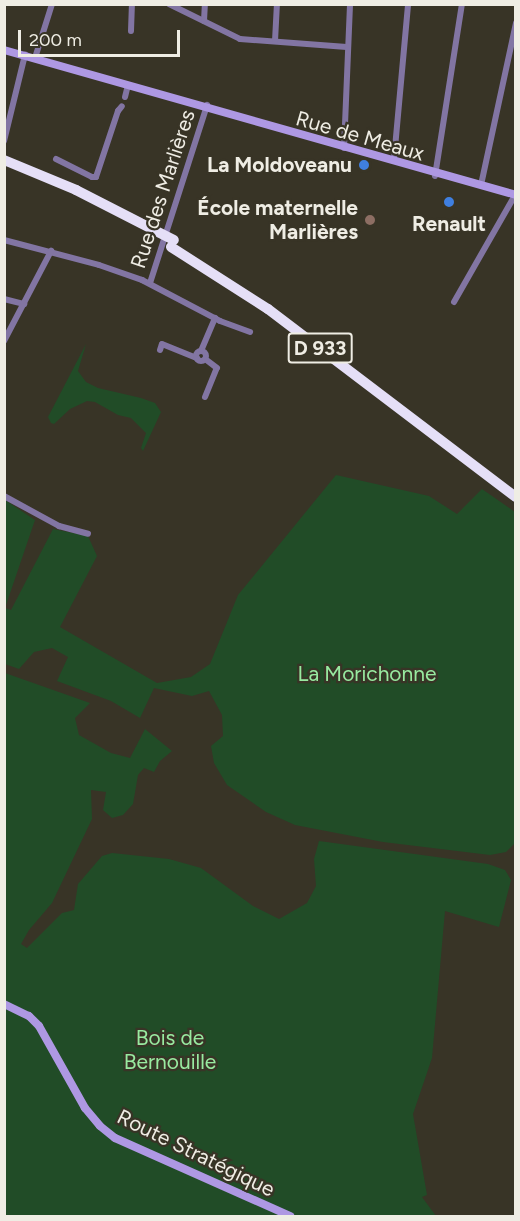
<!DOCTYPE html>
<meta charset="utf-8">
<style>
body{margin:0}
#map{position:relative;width:520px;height:1221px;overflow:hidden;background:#383426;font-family:Figtree,sans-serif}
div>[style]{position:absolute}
.green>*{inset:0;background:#214c27}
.street>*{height:6px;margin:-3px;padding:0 3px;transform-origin:3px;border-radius:3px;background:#8275a3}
.street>.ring{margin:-3px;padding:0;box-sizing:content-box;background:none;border:6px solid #8275a3;border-radius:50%}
.secondary>*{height:8px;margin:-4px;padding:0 4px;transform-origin:4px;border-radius:4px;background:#ae98e3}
.highway>*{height:10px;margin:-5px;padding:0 5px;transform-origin:5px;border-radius:5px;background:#e5dff7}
.highway-bridge>*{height:10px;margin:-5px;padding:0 5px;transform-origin:5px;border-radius:5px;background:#e5dff7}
.dots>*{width:16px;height:16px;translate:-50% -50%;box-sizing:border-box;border:3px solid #383426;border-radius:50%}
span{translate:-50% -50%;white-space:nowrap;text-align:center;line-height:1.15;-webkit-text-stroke:4.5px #383426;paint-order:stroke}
.shield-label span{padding:2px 4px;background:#383426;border:2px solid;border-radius:4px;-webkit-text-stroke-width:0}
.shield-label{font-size:20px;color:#efede4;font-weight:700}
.street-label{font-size:21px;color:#efede4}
.poi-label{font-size:21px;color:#efede4;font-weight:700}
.right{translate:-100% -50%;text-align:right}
.park-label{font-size:21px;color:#98eaa0}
.frame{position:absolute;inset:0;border:6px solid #efede4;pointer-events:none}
.scale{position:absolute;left:18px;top:30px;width:162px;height:27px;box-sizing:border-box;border:3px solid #efede4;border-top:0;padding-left:8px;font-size:18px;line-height:21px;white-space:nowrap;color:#efede4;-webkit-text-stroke:4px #383426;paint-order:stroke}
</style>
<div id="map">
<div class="green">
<i style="clip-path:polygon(86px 344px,78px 371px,86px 382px,98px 388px,141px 398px,155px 403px,161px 412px,143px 451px,141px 448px,146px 433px,131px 418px,118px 415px,95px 402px,87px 401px,70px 409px,54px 424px,51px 423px,48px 417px)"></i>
<i style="clip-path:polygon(336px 475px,429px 496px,457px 514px,482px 489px,515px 512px,515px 843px,506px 852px,490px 855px,383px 842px,295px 825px,266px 812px,227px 785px,214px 763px,211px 746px,223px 736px,222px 715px,209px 691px,192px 696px,154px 688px,140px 718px,111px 701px,57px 681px,68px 657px,52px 648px,34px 652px,19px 669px,5px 664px,5px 500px,35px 520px,5px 608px,11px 610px,53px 529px,88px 536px,97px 556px,60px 627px,157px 683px,191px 677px,210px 664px,238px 595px)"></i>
<i style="clip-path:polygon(5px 673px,90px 703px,75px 718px,79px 735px,111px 753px,130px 758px,145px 729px,172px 751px,160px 761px,154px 772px,144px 768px,138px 775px,133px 804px,123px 815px,112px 818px,103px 810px,106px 792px,91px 790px,92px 819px,52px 903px,29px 930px,21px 944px,27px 948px,62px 913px,74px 910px,78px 884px,102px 856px,112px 853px,169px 859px,201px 868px,253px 906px,279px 919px,307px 903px,316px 886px,314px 859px,319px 841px,488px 864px,505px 870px,511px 880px,499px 927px,445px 911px,432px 1058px,413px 1114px,427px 1195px,422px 1197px,436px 1216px,5px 1216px)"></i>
</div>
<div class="street">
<i style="left:169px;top:4px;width:79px;rotate:26.2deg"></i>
<i style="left:240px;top:39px;width:107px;rotate:4.3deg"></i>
<i style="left:204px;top:21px;width:17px;rotate:-87deg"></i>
<i style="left:131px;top:31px;width:27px;rotate:-88deg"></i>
<i style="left:275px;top:41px;width:37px;rotate:-87deg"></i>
<i style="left:35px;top:58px;width:57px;rotate:-72.5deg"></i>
<i style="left:125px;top:97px;width:12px;rotate:-76deg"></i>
<i style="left:4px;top:141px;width:89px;rotate:-76.3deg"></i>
<i style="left:344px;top:148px;width:144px;rotate:-87.6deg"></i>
<i style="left:56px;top:159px;width:40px;rotate:26.6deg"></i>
<i style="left:92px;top:177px;width:4px"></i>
<i style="left:96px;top:177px;width:70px;rotate:-71.6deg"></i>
<i style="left:118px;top:111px;width:6px;rotate:-51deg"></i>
<i style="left:394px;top:159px;width:156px;rotate:-84.8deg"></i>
<i style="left:435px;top:176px;width:174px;rotate:-81.1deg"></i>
<i style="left:481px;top:185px;width:166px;rotate:-77.8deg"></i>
<i style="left:4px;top:240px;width:98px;rotate:14.7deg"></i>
<i style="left:99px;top:265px;width:46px;rotate:19.2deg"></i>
<i style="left:142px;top:280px;width:88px;rotate:27.7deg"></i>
<i style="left:220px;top:321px;width:32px;rotate:20deg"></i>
<i style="left:150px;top:283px;width:187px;rotate:-72.2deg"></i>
<i style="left:4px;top:299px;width:21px;rotate:14deg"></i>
<i style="left:454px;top:302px;width:123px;rotate:-60.3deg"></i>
<i style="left:4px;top:341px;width:102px;rotate:-62.4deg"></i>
<i style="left:160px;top:350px;width:6px;rotate:-72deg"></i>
<i style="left:162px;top:344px;width:38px;rotate:22deg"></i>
<i style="left:201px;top:351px;width:36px;rotate:-67deg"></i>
<i class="ring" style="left:196px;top:351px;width:4px;height:4px"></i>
<i style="left:205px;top:397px;width:31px;rotate:-68deg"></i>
<i style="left:217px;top:368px;width:15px;rotate:-143deg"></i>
<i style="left:4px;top:496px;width:63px;rotate:28.6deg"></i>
<i style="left:59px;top:526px;width:30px;rotate:15deg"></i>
</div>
<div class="secondary">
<i style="left:4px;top:50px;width:532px;rotate:15.81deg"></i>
<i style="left:4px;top:1004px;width:28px;rotate:26deg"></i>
<i style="left:29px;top:1016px;width:14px;rotate:45deg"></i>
<i style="left:39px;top:1026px;width:94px;rotate:60.7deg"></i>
<i style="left:85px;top:1108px;width:23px;rotate:50deg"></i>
<i style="left:100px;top:1126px;width:19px;rotate:39deg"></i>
<i style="left:115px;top:1138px;width:192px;rotate:24deg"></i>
</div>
<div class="highway">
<i style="left:4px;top:160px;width:78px;rotate:22.6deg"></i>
<i style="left:76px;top:190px;width:90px;rotate:27.1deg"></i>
<i style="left:171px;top:247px;width:115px;rotate:32.6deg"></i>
<i style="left:268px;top:309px;width:311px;rotate:37.2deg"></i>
</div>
<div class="highway-bridge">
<i style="left:156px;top:231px;width:20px;rotate:27deg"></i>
</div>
<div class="dots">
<i style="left:364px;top:165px;background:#3f7fe0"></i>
<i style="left:449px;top:202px;background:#3f7fe0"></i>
<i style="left:370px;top:220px;background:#8d6e63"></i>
</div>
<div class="shield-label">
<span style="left:320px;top:348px">D 933</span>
</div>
<div class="street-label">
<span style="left:360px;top:136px;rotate:16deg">Rue de Meaux</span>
<span style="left:163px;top:189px;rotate:-72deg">Rue des Marlières</span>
<span style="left:196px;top:1153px;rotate:26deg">Route Stratégique</span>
</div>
<div class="poi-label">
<span class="right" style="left:352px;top:165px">La Moldoveanu</span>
<span class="right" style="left:358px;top:220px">École maternelle<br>Marlières</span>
<span style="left:449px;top:224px">Renault</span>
</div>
<div class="park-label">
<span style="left:367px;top:674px">La Morichonne</span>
<span style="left:170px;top:1050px">Bois de<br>Bernouille</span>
</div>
<div class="frame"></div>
<div class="scale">200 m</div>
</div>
